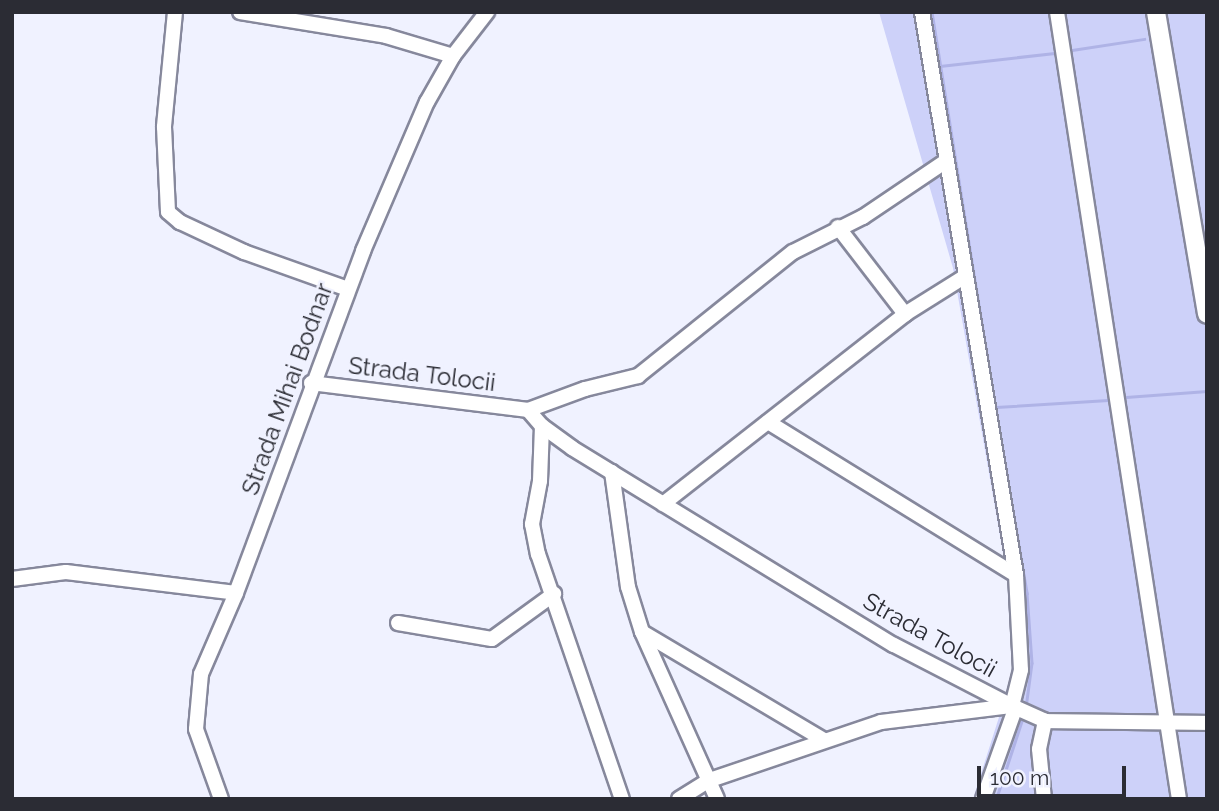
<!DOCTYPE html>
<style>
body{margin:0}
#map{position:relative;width:1219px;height:811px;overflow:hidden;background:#f0f2ff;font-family:Raleway,sans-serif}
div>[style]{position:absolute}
.green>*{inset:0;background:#cdd1f9}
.stream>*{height:2.5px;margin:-1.25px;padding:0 1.25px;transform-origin:1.25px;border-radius:1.25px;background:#afb3e6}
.roads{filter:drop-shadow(2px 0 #86889c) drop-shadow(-2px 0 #86889c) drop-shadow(0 2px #86889c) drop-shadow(0 -2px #86889c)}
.minor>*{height:14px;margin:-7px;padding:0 7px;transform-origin:7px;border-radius:7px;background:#fff}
.major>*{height:18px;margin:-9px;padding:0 9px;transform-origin:9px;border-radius:9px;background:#fff}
span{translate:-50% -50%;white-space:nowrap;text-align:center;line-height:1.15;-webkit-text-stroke:5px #f0f2ff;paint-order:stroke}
.street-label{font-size:24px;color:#2b2c34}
.frame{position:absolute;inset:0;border:14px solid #2b2c34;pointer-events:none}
.scale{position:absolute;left:977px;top:766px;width:149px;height:32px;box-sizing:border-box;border:4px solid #2b2c34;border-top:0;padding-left:9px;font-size:21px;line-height:24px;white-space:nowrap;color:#2b2c34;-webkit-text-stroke:5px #f0f2ff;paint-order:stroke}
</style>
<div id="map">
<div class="green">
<i style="clip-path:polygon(879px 12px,1207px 12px,1207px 799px,973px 799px,1013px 673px,1009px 587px,953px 268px)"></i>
</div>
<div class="stream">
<i style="left:932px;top:12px;width:399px;rotate:80.9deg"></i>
<i style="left:1072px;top:50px;width:73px;rotate:-8.7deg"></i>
<i style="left:940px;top:66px;width:115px;rotate:-6.5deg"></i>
<i style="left:1126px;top:397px;width:81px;rotate:-4.2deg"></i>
<i style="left:996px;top:407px;width:112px;rotate:-3.6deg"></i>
<i style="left:996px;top:413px;width:183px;rotate:80.2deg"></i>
<i style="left:1027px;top:593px;width:70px;rotate:85.9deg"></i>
<i style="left:1032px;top:663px;width:45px;rotate:97.6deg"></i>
<i style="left:996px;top:799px;width:86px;rotate:-71.8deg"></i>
</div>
<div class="roads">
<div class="minor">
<i style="left:175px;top:12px;width:116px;rotate:95.5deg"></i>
<i style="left:164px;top:127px;width:85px;rotate:87.3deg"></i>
<i style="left:168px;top:212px;width:16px;rotate:40deg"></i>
<i style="left:180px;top:222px;width:71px;rotate:25.1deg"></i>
<i style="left:244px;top:252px;width:110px;rotate:19.6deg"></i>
<i style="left:240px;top:12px;width:148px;rotate:9.3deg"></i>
<i style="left:386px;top:36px;width:70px;rotate:16.6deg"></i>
<i style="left:922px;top:12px;width:571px;rotate:80.52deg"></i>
<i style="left:1016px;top:575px;width:95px;rotate:87deg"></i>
<i style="left:1021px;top:670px;width:37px;rotate:104deg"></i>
<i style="left:1012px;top:706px;width:36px;rotate:24deg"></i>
<i style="left:1057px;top:12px;width:796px;rotate:81.19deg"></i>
<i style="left:838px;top:227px;width:110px;rotate:52.4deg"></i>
<i style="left:311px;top:383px;width:219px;rotate:7.1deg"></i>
<i style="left:528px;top:410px;width:61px;rotate:-20.2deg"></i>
<i style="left:585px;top:389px;width:55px;rotate:-13.8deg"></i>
<i style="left:638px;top:376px;width:198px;rotate:-38.7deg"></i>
<i style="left:793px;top:252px;width:78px;rotate:-26.6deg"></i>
<i style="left:863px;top:217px;width:100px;rotate:-34deg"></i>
<i style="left:528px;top:410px;width:21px;rotate:49deg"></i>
<i style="left:542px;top:426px;width:37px;rotate:36deg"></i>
<i style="left:572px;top:448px;width:377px;rotate:31.5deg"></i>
<i style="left:894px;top:645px;width:133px;rotate:27.3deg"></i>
<i style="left:768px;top:422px;width:291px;rotate:31.7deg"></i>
<i style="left:542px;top:426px;width:55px;rotate:92.1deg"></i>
<i style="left:540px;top:481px;width:44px;rotate:100.5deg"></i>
<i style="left:532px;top:524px;width:31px;rotate:79deg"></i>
<i style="left:538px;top:554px;width:259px;rotate:71.1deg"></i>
<i style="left:612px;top:472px;width:116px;rotate:82.1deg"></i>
<i style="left:628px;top:587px;width:47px;rotate:72.7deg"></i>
<i style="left:642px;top:632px;width:183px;rotate:65.8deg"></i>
<i style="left:663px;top:504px;width:308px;rotate:-38.1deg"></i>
<i style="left:905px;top:314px;width:70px;rotate:-32.1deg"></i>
<i style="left:12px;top:579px;width:54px;rotate:-7.4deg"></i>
<i style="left:66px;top:572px;width:171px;rotate:7deg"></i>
<i style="left:398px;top:623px;width:95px;rotate:9.7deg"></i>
<i style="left:492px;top:639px;width:77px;rotate:-36deg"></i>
<i style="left:642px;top:632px;width:212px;rotate:30.7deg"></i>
<i style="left:221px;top:799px;width:74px;rotate:-109.7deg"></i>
<i style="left:196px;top:729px;width:55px;rotate:-84.8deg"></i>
<i style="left:201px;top:674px;width:88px;rotate:-66.6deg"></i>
<i style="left:236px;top:593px;width:365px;rotate:-69.6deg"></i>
<i style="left:363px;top:251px;width:162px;rotate:-66.8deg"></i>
<i style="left:427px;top:102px;width:53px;rotate:-60.5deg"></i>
<i style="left:453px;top:56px;width:56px;rotate:-52.3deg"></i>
<i style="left:679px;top:799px;width:36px;rotate:-32deg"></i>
<i style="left:710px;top:780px;width:181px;rotate:-18.7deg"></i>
<i style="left:881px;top:722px;width:131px;rotate:-7deg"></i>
<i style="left:983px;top:799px;width:96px;rotate:-70.4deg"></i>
<i style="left:1044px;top:799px;width:50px;rotate:-95.7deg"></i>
<i style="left:1039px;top:749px;width:29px;rotate:-78deg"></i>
<i style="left:1045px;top:721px;width:162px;rotate:0.7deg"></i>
</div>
<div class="major">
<i style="left:1156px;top:12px;width:306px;rotate:80.4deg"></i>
</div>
</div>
<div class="street-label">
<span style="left:422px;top:374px;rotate:7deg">Strada Tolocii</span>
<span style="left:287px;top:389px;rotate:-70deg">Strada Mihai Bodnar</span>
<span style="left:930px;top:635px;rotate:29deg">Strada Tolocii</span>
</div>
<div class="frame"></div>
<div class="scale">100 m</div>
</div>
